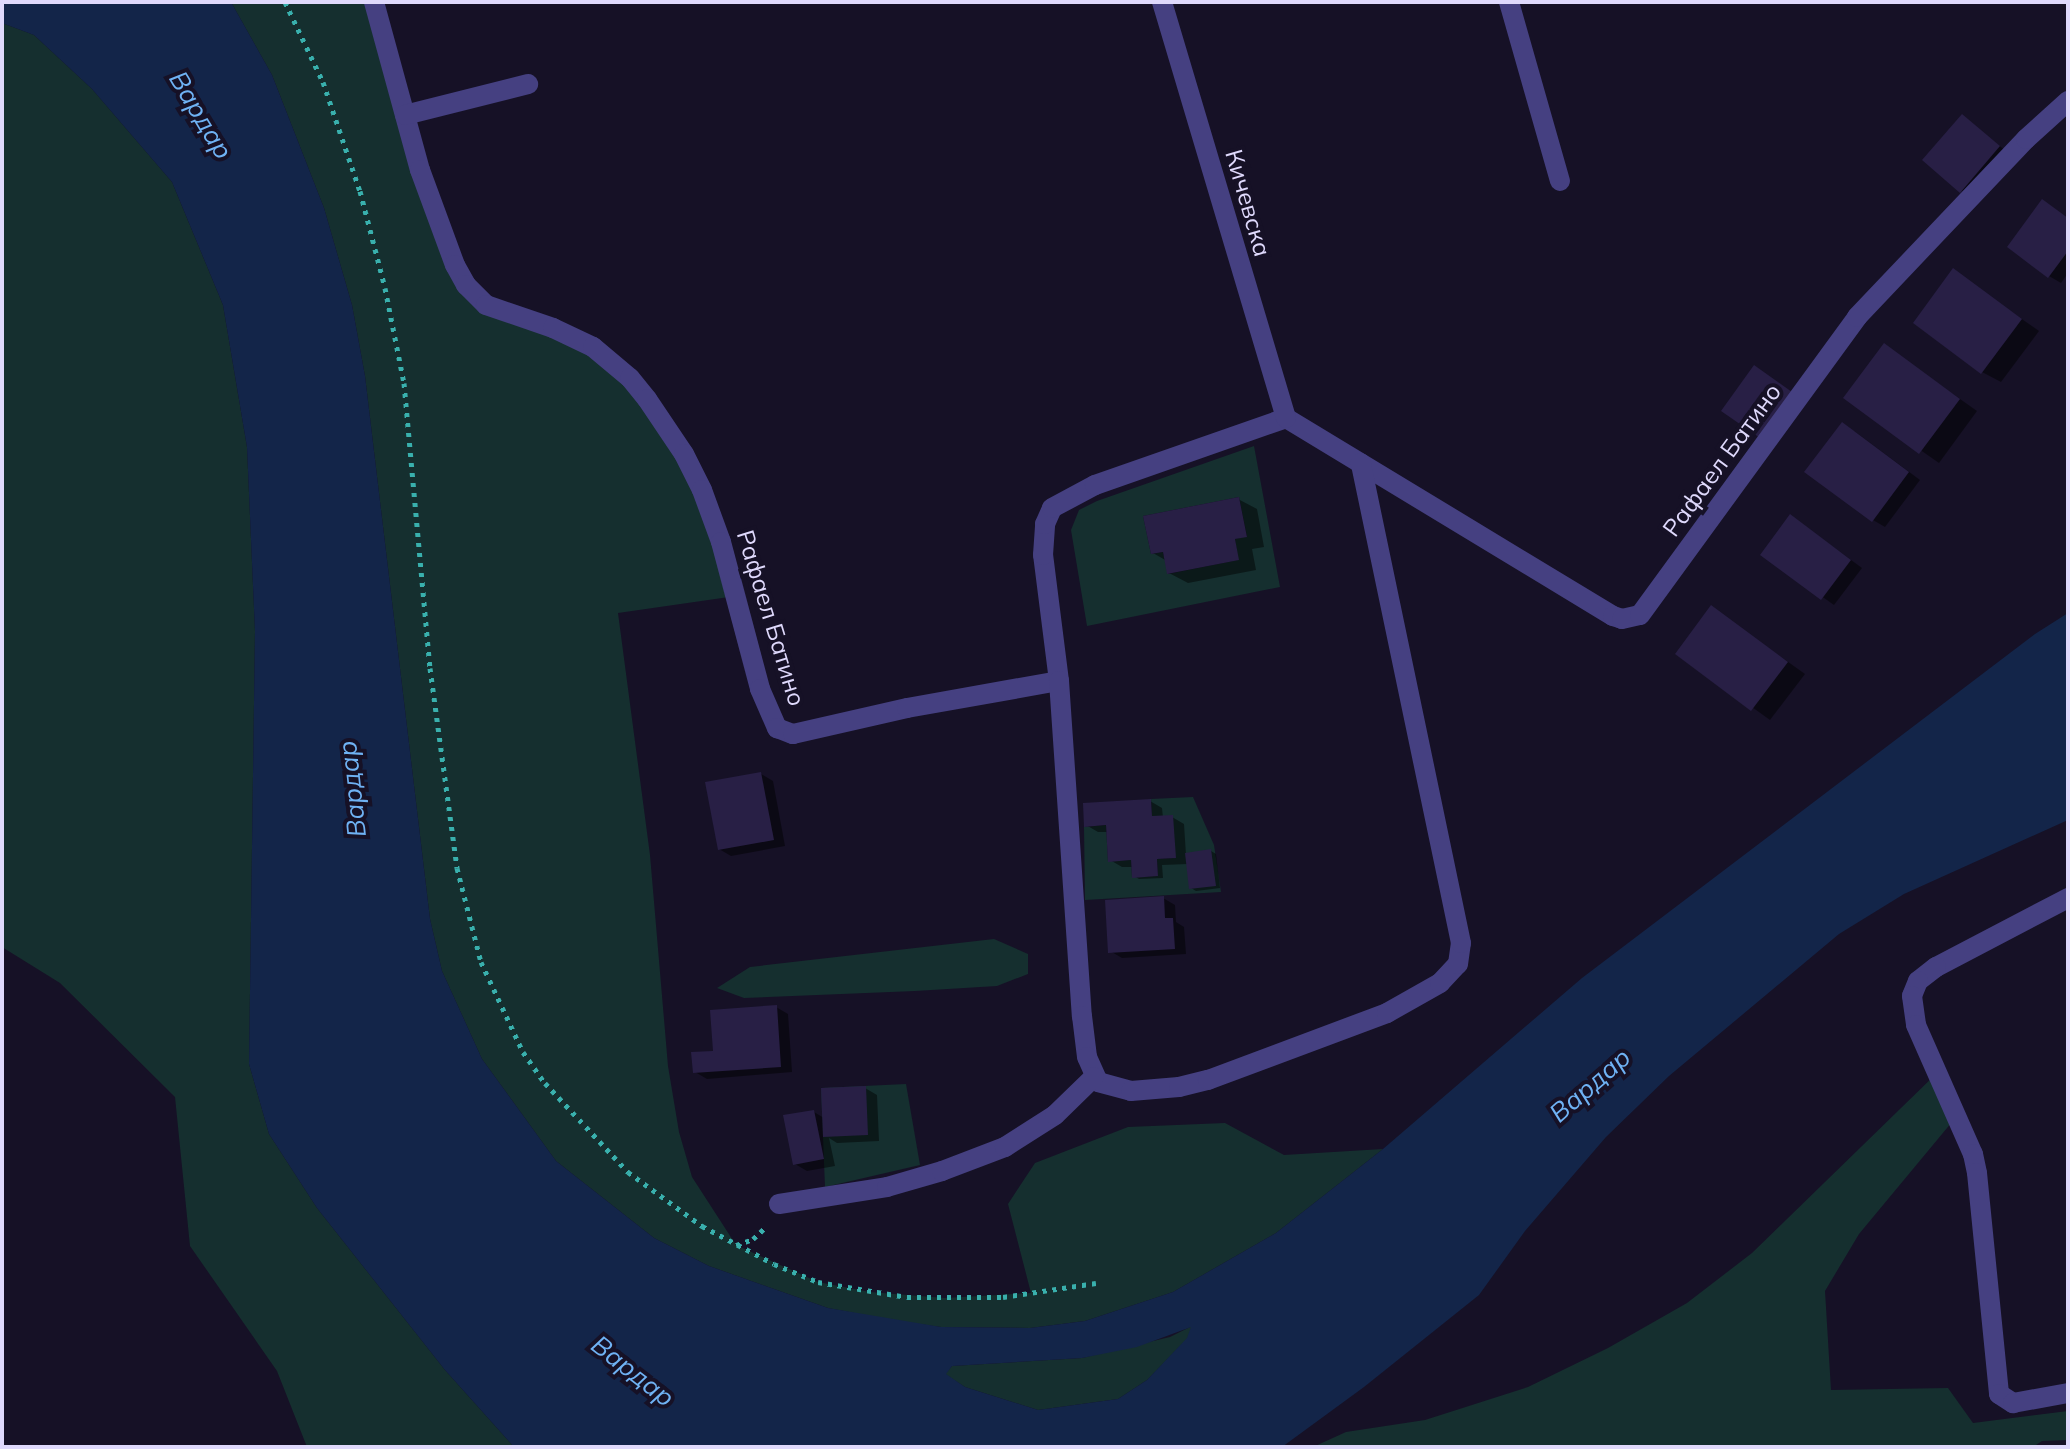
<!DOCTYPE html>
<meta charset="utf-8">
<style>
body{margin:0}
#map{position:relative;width:2070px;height:1449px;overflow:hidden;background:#161126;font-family:Mulish,sans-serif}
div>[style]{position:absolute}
.green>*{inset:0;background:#152f2f}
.water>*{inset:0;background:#132549}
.shadow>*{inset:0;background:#0007}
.building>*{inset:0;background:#281f45}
.path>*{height:5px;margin-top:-2.5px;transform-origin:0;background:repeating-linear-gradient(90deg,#39b0ad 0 4px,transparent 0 10px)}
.street>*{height:20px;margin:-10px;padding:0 10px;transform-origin:10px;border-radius:10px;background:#454081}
span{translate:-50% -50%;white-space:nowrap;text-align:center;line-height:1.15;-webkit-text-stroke:8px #161126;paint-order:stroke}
.street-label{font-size:24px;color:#dfd9fc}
.water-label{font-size:26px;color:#6fb2f4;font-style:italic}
.frame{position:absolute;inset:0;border:4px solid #dfd9fc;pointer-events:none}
</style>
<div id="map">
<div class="green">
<i style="clip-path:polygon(231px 2px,374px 2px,466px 285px,575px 337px,662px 419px,736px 596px,618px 613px,650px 855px,668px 1066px,679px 1132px,692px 1177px,736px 1245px,818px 1282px,870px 1292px,945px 1298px,1031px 1293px,1008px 1204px,1035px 1163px,1128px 1127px,1225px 1123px,1284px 1155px,1383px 1149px,1276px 1233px,1173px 1292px,1085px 1321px,1030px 1328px,941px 1327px,897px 1321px,828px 1308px,709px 1266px,654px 1238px,556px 1161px,482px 1059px,442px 971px,430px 919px,365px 376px,352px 305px,324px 208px,272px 75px)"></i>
<i style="clip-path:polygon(2px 23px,34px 35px,92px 89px,172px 182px,223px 305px,247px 447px,255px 631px,249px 1064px,269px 1134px,317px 1208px,445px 1370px,514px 1447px,307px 1447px,277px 1371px,190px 1246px,175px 1097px,60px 983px,2px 947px)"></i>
<i style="clip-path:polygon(evenodd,1254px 446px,1280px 587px,1087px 626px,1071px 530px,1079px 510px,1097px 501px,1254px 446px,1239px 497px,1247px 536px,1235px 539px,1238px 560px,1168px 574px,1163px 552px,1151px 554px,1143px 516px,1239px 497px)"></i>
<i style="clip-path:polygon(1193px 797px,1214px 845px,1221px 892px,1085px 900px,1084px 827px,1106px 825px,1108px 861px,1131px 860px,1132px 877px,1158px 876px,1157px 859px,1175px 858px,1152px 816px,1151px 799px)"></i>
<i style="clip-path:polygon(994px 939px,1028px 954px,1028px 974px,997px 986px,915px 991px,744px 998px,717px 988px,750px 967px)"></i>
<i style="clip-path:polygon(1938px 1072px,1957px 1116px,1859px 1234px,1825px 1291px,1831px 1390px,1948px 1388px,1973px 1423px,2068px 1411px,2068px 1440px,2042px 1441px,2033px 1447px,1313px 1447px,1346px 1432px,1425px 1420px,1528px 1387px,1608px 1348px,1687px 1303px,1752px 1253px)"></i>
<i style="clip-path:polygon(906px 1084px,920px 1165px,825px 1187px,821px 1088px)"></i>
<i style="clip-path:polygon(1192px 1326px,1188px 1338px,1147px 1380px,1118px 1399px,1038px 1410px,965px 1387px,945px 1374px,952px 1366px,1082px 1358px,1170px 1337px)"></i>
</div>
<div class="water">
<i style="clip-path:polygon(evenodd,2px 2px,231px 2px,272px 75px,324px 208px,352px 305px,365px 376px,430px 919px,442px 971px,482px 1059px,556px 1161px,654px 1238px,709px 1266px,828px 1308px,941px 1327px,1030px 1328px,1085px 1321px,1173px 1292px,1276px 1233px,1383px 1149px,1582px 978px,2035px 634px,2068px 613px,2068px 820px,1904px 894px,1839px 934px,1669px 1076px,1606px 1137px,1525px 1231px,1479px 1295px,1364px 1387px,1282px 1447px,514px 1447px,445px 1370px,317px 1208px,269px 1134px,249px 1064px,255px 631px,247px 447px,223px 305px,172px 182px,92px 89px,34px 35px,2px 23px,2px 2px,1191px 1327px,1187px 1338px,1147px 1380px,1118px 1399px,1038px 1410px,965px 1387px,946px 1374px,952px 1366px,1082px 1358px,1137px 1347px,1191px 1327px)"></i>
</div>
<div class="shadow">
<i style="clip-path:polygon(1962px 117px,2010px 154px,1973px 198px,1962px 191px)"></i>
<i style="clip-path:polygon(2043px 201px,2068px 218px,2068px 273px,2061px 283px,2049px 276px)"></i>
<i style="clip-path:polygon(1953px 271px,2039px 331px,2001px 382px,1982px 372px)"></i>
<i style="clip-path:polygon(1885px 346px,1977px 411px,1939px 463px,1846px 398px)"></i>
<i style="clip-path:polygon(1854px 431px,1920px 480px,1885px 527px,1873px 520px)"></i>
<i style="clip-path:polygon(1238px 499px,1257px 509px,1264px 547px,1252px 549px,1256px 570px,1188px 583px,1169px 573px,1167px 561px,1153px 553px)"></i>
<i style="clip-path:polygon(1802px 524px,1862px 568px,1834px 605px,1762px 554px)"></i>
<i style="clip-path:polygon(1712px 608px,1805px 674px,1770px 720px,1677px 653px)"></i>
<i style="clip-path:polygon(761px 774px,773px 781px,785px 846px,731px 856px,719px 849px)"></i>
<i style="clip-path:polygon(1150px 801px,1162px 808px,1163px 818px,1172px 817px,1184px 824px,1186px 855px,1211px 851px,1216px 854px,1220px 888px,1196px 891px,1191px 888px,1188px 864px,1162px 865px,1163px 878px,1139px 879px,1134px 876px,1133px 867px,1122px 867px,1110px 860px,1109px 832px,1098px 832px,1086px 825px)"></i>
<i style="clip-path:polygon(1163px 898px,1175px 905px,1176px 922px,1184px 927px,1186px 954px,1122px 958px,1110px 951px)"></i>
<i style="clip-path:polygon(776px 1007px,788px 1014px,792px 1072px,707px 1079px,695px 1072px)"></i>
<i style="clip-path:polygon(865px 1088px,877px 1095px,879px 1141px,837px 1143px,829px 1138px,835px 1166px,807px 1171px,795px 1164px,814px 1112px,824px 1118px)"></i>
</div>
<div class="building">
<i style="clip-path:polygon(1962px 114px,2000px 146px,1960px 193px,1922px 160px)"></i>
<i style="clip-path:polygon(2042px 199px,2068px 218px,2068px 251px,2048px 278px,2007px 247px)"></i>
<i style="clip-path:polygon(1953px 268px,2022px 319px,1981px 374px,1913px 323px)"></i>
<i style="clip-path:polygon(1884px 343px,1960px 399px,1919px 454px,1843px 398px)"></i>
<i style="clip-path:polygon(1754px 365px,1792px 392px,1760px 438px,1721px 411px)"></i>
<i style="clip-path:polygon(1842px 422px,1909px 472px,1872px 522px,1804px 472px)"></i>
<i style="clip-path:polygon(1239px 497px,1247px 537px,1235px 539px,1239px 560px,1167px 574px,1163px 552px,1151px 554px,1143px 516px)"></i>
<i style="clip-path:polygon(1790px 514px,1851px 560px,1821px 600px,1760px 555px)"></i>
<i style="clip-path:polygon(1711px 605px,1788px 662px,1751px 711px,1675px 654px)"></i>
<i style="clip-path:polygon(761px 772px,774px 840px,718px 850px,705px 782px)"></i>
<i style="clip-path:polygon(1151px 799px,1152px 816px,1173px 815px,1176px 858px,1157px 859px,1158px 876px,1132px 878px,1131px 860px,1108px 862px,1106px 825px,1084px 827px,1083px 803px)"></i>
<i style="clip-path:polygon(1211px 849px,1216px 886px,1189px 889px,1185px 853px)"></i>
<i style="clip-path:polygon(1164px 896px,1165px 918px,1173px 918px,1175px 949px,1108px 953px,1105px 900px)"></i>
<i style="clip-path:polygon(777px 1005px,781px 1067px,693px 1073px,691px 1052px,713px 1051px,710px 1010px)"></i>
<i style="clip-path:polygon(866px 1086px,868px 1135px,823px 1137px,821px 1088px)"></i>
<i style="clip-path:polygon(814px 1110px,824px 1159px,793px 1165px,783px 1115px)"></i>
</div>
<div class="path">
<i style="left:285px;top:2px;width:89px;rotate:64.6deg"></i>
<i style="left:323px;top:82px;width:115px;rotate:71.3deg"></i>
<i style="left:360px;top:191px;width:100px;rotate:75.5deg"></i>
<i style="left:385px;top:288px;width:97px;rotate:78.7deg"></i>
<i style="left:404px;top:383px;width:286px;rotate:84.8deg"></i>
<i style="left:430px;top:668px;width:202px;rotate:82.3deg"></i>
<i style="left:457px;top:868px;width:97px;rotate:75.7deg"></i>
<i style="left:481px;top:962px;width:99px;rotate:65deg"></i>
<i style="left:523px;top:1052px;width:38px;rotate:55deg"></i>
<i style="left:545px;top:1083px;width:122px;rotate:47deg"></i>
<i style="left:628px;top:1172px;width:92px;rotate:36.1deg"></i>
<i style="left:702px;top:1226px;width:81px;rotate:27.8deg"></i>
<i style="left:774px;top:1264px;width:48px;rotate:22.2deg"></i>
<i style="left:818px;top:1282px;width:90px;rotate:9.6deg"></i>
<i style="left:907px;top:1297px;width:96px"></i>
<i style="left:1003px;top:1297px;width:94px;rotate:-8.6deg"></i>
<i style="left:736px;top:1245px;width:18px;rotate:-19deg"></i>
<i style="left:753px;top:1239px;width:19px;rotate:-43deg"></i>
</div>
<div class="street">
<i style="left:374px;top:2px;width:174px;rotate:74.7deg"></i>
<i style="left:420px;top:170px;width:101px;rotate:69.8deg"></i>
<i style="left:455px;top:265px;width:23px;rotate:61deg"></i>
<i style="left:466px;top:285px;width:28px;rotate:45deg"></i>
<i style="left:486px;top:305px;width:71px;rotate:18.9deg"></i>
<i style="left:553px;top:328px;width:44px;rotate:25.4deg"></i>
<i style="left:593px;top:347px;width:48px;rotate:40deg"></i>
<i style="left:630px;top:378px;width:27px;rotate:51deg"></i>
<i style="left:647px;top:399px;width:66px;rotate:56.1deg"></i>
<i style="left:684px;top:454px;width:40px;rotate:63.4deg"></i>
<i style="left:702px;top:490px;width:55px;rotate:69.9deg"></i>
<i style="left:721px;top:542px;width:152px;rotate:75.1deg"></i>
<i style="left:760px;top:689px;width:43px;rotate:66.4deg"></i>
<i style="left:777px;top:728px;width:17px;rotate:21deg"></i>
<i style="left:793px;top:734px;width:117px;rotate:-12.8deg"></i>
<i style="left:907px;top:708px;width:154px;rotate:-10.1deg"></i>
<i style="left:1059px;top:681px;width:127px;rotate:-97.2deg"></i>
<i style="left:1043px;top:555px;width:31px;rotate:-86deg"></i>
<i style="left:1045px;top:524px;width:17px;rotate:-66deg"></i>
<i style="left:1052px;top:508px;width:49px;rotate:-28.1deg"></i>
<i style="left:1095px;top:485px;width:202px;rotate:-19.3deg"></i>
<i style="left:1286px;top:418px;width:382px;rotate:31.2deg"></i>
<i style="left:1613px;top:616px;width:9px;rotate:18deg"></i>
<i style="left:1622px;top:619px;width:18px;rotate:-13deg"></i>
<i style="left:1640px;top:615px;width:369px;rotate:-53.9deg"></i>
<i style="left:1857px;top:317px;width:245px;rotate:-46.5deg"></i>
<i style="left:2026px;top:139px;width:57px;rotate:-42.1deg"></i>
<i style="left:1162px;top:2px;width:434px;rotate:73.4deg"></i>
<i style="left:1509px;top:2px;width:186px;rotate:74.1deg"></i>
<i style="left:405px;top:115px;width:127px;rotate:-14.1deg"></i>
<i style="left:1059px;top:681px;width:336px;rotate:86.1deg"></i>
<i style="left:1082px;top:1016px;width:41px;rotate:83deg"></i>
<i style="left:1087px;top:1057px;width:27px;rotate:66deg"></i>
<i style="left:1098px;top:1082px;width:34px;rotate:15deg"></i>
<i style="left:1131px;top:1091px;width:48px;rotate:-4.8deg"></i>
<i style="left:1179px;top:1087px;width:30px;rotate:-14deg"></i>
<i style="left:1208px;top:1080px;width:191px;rotate:-20.5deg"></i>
<i style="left:1387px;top:1013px;width:61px;rotate:-29.5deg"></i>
<i style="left:1440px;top:983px;width:26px;rotate:-47deg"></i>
<i style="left:1458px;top:964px;width:21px;rotate:-82deg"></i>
<i style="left:1461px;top:943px;width:490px;rotate:-101.8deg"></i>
<i style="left:2068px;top:898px;width:149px;rotate:152.4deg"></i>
<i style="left:1936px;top:967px;width:23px;rotate:142deg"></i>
<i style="left:1918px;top:981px;width:16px;rotate:112deg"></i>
<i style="left:1912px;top:996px;width:29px;rotate:82deg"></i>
<i style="left:1916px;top:1025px;width:141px;rotate:66.2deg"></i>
<i style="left:1973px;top:1154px;width:19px;rotate:78deg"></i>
<i style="left:1977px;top:1173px;width:222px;rotate:84.3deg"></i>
<i style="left:1999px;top:1394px;width:17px;rotate:33deg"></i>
<i style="left:2013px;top:1403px;width:56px;rotate:-10.3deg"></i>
<i style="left:779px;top:1204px;width:109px;rotate:-8.9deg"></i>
<i style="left:887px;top:1187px;width:57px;rotate:-16.2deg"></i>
<i style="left:942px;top:1171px;width:67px;rotate:-20.9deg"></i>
<i style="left:1005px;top:1147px;width:59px;rotate:-32.6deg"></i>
<i style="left:1055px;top:1115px;width:54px;rotate:-44.3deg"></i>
</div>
<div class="street-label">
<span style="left:1248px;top:203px;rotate:74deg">Кичевска</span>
<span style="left:1722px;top:460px;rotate:-54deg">Рафаел Батино</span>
<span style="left:771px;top:618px;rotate:73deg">Рафаел Батино</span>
</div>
<div class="water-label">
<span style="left:201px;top:115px;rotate:59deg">Вардар</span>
<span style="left:352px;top:789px;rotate:-96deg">Вардар</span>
<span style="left:1590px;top:1085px;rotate:-41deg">Вардар</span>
<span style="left:633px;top:1371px;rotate:38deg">Вардар</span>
</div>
<div class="frame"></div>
</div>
